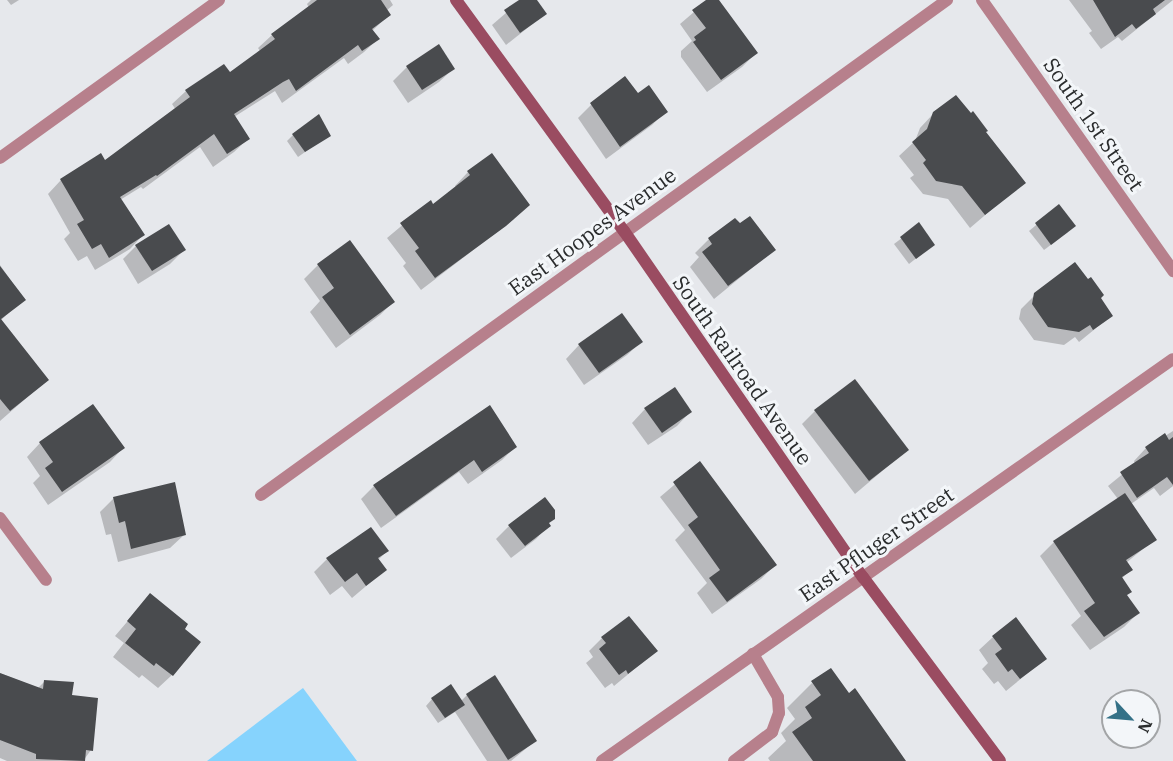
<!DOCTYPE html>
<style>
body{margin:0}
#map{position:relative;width:1173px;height:761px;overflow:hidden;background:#e6e8ec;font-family:"IBM Plex Serif",serif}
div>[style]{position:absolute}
.water>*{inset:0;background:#86d3fd}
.shadow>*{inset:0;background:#0003}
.building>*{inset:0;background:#494b4e}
.lane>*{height:12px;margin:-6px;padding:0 6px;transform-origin:6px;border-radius:6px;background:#b7808c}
.street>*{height:12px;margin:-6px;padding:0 6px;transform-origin:6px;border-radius:6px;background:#b7808c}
.secondary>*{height:12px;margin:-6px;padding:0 6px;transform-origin:6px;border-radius:6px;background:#9a4c61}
span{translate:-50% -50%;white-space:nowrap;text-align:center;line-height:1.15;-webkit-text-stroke:6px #f3f6f9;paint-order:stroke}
.street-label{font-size:21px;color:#2a2c2d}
.north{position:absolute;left:1101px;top:689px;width:60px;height:60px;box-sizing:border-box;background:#f3f6f9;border:2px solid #a3a5a7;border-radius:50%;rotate:116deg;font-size:16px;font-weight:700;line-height:24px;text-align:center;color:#2a2c2d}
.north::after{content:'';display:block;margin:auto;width:21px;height:27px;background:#347187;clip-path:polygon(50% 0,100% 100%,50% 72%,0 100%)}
</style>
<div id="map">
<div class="water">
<i style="clip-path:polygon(303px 688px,357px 761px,207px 761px)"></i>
</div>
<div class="shadow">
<i style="clip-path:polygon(7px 0,19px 0,11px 5px)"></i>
<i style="clip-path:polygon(311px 0,390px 0,393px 5px,386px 11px,389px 15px,372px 31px,378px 39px,364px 52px,348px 64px,344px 58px,282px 103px,275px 91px,234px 117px,248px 139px,234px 152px,213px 167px,200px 147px,143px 189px,141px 187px,120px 200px,143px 235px,130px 249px,95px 270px,87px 256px,78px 261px,64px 239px,70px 233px,48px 194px,61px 180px,105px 162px,176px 110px,172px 104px,186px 91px,224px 66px,229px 74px,260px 51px,258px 48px,272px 35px,309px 8px,307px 4px)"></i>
<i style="clip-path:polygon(521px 0,535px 0,545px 14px,506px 45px,492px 25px)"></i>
<i style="clip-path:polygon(708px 0,717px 0,756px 53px,742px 67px,707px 92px,681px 57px,681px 51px,692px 41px,680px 24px)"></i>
<i style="clip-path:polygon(1069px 0,1173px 0,1122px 41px,1118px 37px,1101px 49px,1089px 33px,1092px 31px)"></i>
<i style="clip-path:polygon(407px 67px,453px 69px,439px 82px,408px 103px,393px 81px)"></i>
<i style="clip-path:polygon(638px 95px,666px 111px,652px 125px,606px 159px,578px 118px,591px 105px)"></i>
<i style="clip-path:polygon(934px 113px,984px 133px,1024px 182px,970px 228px,948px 199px,923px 194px,910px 178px,914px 175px,899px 156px,915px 141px,920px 128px)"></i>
<i style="clip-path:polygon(293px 135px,329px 135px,298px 157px,287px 141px)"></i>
<i style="clip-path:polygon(468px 172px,514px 219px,421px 290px,403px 266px,406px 263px,387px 238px,430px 202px,433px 206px,456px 187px,455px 186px)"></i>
<i style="clip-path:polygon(1059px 206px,1068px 232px,1044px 250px,1029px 231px)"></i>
<i style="clip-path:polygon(919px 225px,933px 245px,909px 264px,894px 244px)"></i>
<i style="clip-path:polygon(709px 239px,774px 250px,714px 299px,690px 267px,699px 257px,695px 253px)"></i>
<i style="clip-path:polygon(136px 246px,184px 250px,170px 264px,138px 284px,123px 259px)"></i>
<i style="clip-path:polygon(0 265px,24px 299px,0 321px,47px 380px,0 421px)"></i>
<i style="clip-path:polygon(318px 265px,393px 302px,380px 315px,336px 348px,310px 312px,320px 301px,304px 279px)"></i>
<i style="clip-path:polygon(1035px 295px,1099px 298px,1111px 316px,1079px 342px,1075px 337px,1064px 345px,1034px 340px,1019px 319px,1021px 309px)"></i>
<i style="clip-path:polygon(641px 342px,627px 355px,584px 385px,566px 359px,579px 345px)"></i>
<i style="clip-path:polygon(645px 409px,690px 412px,677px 426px,648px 445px,632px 423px)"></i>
<i style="clip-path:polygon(815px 411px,907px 450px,855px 494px,802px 424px)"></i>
<i style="clip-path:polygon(1173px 431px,1173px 486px,1160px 496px,1154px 488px,1131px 504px,1155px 539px,1126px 563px,1131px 570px,1121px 579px,1126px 596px,1138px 613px,1124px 627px,1090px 650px,1071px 625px,1081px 616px,1040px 556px,1054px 542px,1118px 499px,1108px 486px,1135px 464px,1134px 461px,1146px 448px)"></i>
<i style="clip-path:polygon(40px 443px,123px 448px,110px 462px,48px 505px,33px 483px,40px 476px,27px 457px)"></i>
<i style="clip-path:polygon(515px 447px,502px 460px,468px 484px,459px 472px,381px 528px,361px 499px,374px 486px)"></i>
<i style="clip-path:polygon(700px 463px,775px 565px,761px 579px,712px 614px,697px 593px,707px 583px,675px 540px,685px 530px,660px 497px)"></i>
<i style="clip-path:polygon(114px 498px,184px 535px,170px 548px,118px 562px,111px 534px,106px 535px,100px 512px)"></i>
<i style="clip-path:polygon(548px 524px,549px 525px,536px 539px,511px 558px,496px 539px,509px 526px)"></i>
<i style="clip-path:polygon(387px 551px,378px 560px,385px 570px,352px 598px,342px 586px,330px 595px,314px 572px,327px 559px)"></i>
<i style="clip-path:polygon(150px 595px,172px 675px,158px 688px,142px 675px,139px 678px,113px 657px,124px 643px,115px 636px)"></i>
<i style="clip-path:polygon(993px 637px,1045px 659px,1006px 691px,998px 681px,994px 684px,982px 669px,988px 663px,979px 650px)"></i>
<i style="clip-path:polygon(602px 638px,656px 651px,614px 686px,612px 683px,605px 688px,586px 663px,593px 657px,589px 651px)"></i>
<i style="clip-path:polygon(0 673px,38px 688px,45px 681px,71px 697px,91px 750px,83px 761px,7px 761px,0 758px)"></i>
<i style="clip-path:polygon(812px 683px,904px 761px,770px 761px,768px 758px,786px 741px,781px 733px,795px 719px,787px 708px)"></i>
<i style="clip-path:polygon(467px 695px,535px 741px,511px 761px,487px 761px,455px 712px,438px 723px,426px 706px,432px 699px,461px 701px)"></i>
</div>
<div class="building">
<i style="clip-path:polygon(317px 0,381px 0,391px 15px,372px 29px,380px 39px,362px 51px,358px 45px,296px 91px,289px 79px,283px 82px,234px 114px,250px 139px,227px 154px,214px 134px,157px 176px,156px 175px,120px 197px,145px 235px,109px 258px,101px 244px,92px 249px,77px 224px,84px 220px,60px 179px,101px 153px,105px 160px,190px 97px,185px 90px,224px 64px,230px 72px,275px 39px,271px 34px)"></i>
<i style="clip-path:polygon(519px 0,537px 0,547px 14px,520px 33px,504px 10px)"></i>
<i style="clip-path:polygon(706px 0,719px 0,758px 53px,721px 80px,693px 42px,696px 40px,694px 37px,706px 28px,692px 10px)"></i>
<i style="clip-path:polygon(1093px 0,1165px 0,1153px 9px,1156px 14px,1136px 29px,1132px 24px,1115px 37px)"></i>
<i style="clip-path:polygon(439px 44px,455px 69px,422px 90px,406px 66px)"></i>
<i style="clip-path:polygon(625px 76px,638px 93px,649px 85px,668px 112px,620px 147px,590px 103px)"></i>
<i style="clip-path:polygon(956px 95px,971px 113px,973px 111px,988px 131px,986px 132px,1026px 183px,985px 215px,962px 186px,936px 181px,923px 163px,926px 160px,912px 142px,927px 129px,933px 112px)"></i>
<i style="clip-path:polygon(319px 114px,331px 136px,305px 152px,292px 134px)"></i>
<i style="clip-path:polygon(492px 153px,530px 205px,506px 226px,435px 278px,415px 251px,419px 248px,400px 223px,431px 200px,433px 204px,470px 175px,467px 171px)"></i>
<i style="clip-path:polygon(1059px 204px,1076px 226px,1051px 245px,1035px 223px)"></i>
<i style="clip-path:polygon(750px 216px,776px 250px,728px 286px,702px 252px,712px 244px,708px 238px,735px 218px,740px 223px)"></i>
<i style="clip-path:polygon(919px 222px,935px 245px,916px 259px,900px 237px)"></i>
<i style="clip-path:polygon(169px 224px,186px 250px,152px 271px,135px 245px)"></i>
<i style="clip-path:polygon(350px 240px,395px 302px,350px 335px,322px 297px,334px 288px,317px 264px)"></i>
<i style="clip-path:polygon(1075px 262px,1088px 279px,1091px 277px,1104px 295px,1101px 298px,1113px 316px,1093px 330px,1090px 325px,1079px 332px,1048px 327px,1032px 304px,1034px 293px)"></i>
<i style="clip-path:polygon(0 266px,26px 300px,1px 319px,49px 380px,10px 411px,0 399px)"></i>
<i style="clip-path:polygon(622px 313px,643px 342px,599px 373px,578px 344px)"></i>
<i style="clip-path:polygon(855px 379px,909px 450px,869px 481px,814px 410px)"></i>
<i style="clip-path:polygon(675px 387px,692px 412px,662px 433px,644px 408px)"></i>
<i style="clip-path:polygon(93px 404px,125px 448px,62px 492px,45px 468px,53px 462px,39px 442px)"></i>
<i style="clip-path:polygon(490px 405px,517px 447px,482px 472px,474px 460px,396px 516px,373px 485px)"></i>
<i style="clip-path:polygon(1165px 433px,1169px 440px,1173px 437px,1173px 485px,1167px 477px,1137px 498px,1120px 472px,1149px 453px,1145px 447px)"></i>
<i style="clip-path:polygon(700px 461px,777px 565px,727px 602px,709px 578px,720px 570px,688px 525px,698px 517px,673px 482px)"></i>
<i style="clip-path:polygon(175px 482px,186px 535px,131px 549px,125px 521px,119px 523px,113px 497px)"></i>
<i style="clip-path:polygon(1125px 493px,1157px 540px,1126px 560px,1133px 570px,1122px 577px,1132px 592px,1127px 595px,1140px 613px,1104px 637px,1084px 611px,1095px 603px,1053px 541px)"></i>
<i style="clip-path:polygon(545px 497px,555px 510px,555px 519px,549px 523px,551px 526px,525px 546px,508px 525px)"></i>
<i style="clip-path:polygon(371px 527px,389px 551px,378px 558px,387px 570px,366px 586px,357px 573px,345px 582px,326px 558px)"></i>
<i style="clip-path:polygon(150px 593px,188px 624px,185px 629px,201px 642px,173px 676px,156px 663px,154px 666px,125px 643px,136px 629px,127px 621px)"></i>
<i style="clip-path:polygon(629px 616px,658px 651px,628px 674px,626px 670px,619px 675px,599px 649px,606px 643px,601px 637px)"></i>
<i style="clip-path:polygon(1016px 617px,1047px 659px,1020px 679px,1012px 669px,1008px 672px,995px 654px,1002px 649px,992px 636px)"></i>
<i style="clip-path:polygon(831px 668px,849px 693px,855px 688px,906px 761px,813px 761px,792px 732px,812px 718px,805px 707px,821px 695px,811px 681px)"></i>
<i style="clip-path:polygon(0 673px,43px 689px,44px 680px,74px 682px,72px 695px,98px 698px,93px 751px,86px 750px,85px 761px,36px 759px,36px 754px,0 740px)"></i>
<i style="clip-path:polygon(495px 675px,537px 741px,508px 760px,466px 694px)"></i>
<i style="clip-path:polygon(451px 684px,465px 705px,445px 718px,431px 698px)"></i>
</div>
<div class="lane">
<i style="left:734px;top:761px;width:48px;rotate:-37.3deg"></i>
<i style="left:772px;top:732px;width:20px;rotate:-70deg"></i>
<i style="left:779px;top:713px;width:16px;rotate:-94deg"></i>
<i style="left:778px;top:697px;width:50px;rotate:-120.2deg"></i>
</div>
<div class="street">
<i style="left:982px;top:0;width:332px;rotate:54.8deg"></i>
<i style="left:0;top:158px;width:270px;rotate:-35.8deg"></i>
<i style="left:261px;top:495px;width:846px;rotate:-35.81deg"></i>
<i style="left:0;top:518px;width:77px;rotate:53.4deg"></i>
<i style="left:602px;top:761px;width:698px;rotate:-35.15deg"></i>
</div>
<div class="secondary">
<i style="left:456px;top:0;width:286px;rotate:54deg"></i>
<i style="left:624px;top:231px;width:421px;rotate:55.4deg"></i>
<i style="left:863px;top:577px;width:229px;rotate:53.3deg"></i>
</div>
<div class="street-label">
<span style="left:1094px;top:124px;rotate:55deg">South 1st Street</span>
<span style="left:592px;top:231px;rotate:-36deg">East Hoopes Avenue</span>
<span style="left:743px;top:370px;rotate:55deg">South Railroad Avenue</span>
<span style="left:876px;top:544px;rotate:-35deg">East Pfluger Street</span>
</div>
<div class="north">N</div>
</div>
